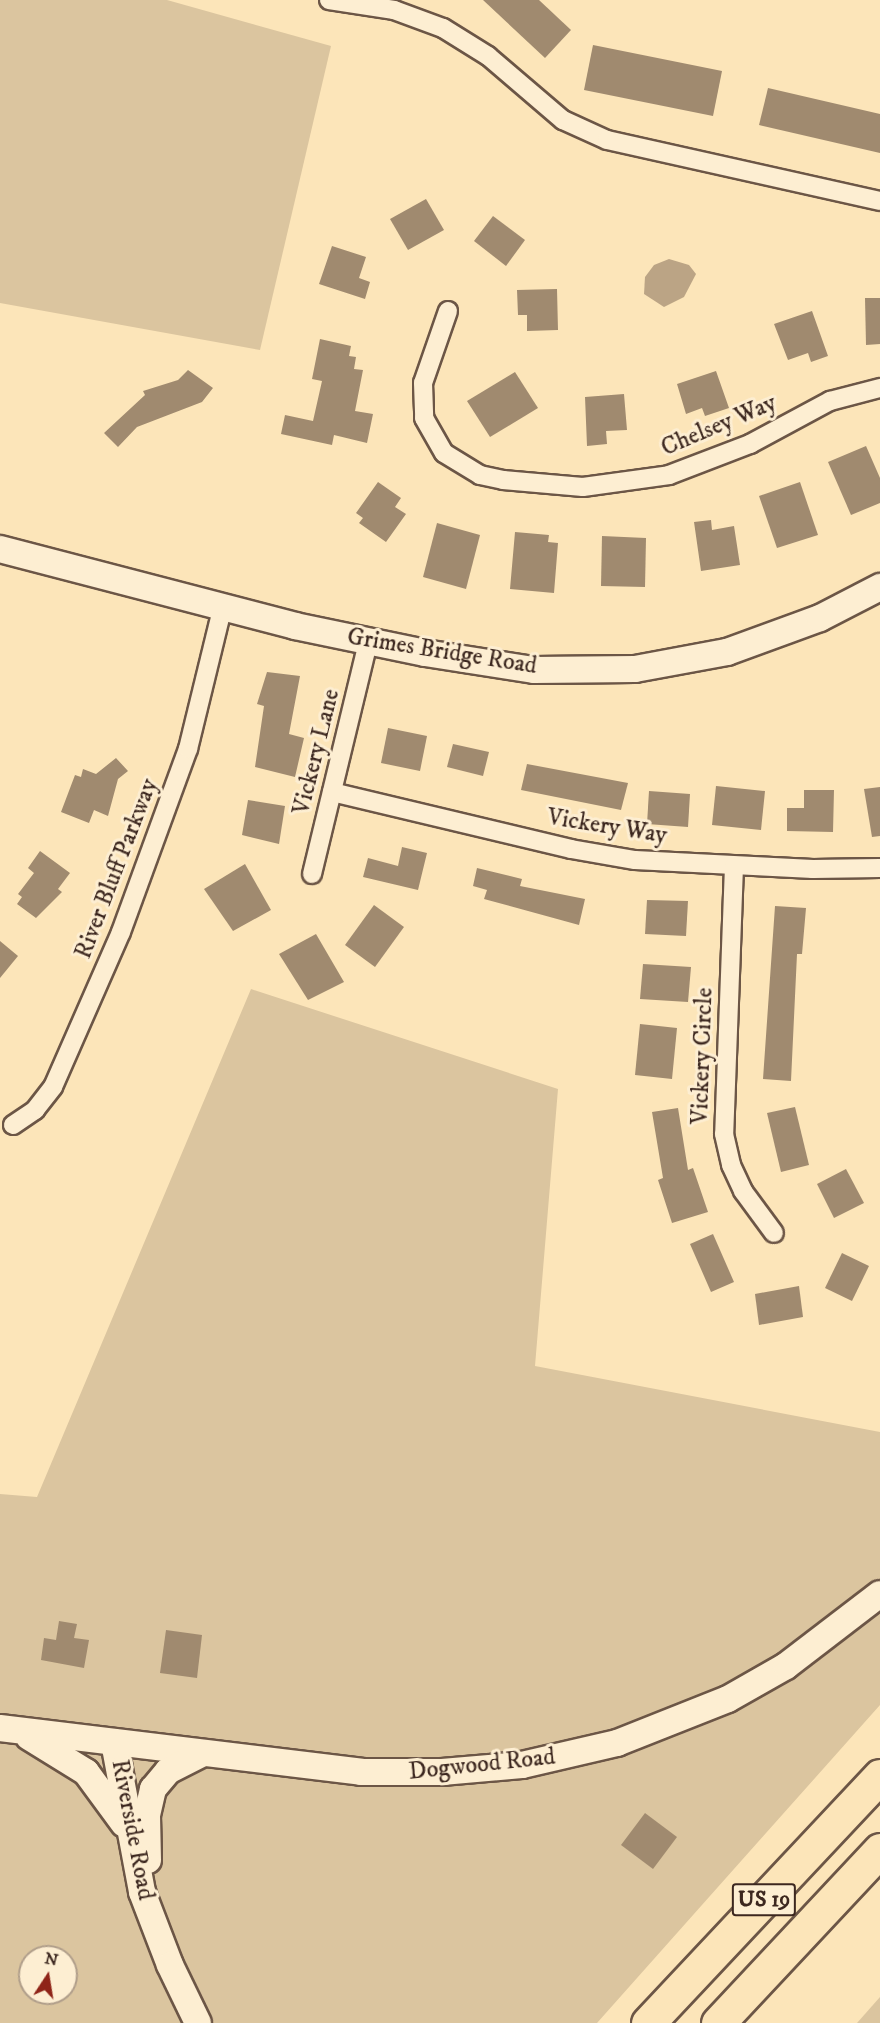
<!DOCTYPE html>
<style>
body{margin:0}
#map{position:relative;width:880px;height:2023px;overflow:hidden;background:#fce5b9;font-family:"IM FELL DW Pica",serif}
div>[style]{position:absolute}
.green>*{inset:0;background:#dbc59f}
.water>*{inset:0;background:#bba485}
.building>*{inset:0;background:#a08a6f}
.roads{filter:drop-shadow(2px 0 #6c5646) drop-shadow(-2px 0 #6c5646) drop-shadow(0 2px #6c5646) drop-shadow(0 -2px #6c5646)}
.street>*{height:18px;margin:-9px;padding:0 9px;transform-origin:9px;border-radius:9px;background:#fdeed2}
.secondary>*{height:26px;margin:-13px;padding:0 13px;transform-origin:13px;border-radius:13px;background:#fdeed2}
.highway>*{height:33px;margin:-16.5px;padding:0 16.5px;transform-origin:16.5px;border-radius:16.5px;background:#fce5b9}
span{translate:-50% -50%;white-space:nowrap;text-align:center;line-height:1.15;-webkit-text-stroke:6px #fdeed2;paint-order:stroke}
.shield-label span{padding:2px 4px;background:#fdeed2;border:2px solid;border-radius:4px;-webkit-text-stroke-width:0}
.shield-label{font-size:22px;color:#3c271f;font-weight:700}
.street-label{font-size:24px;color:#3c271f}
.north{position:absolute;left:18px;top:1945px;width:60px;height:60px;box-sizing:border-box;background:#fdeed2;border:2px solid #b09e8a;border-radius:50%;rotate:12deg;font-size:16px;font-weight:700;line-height:24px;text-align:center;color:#3c271f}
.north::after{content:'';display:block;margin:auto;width:21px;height:27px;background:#8f2418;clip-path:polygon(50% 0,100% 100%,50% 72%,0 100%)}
</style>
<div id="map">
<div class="green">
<i style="clip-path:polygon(0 0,167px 0,331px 46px,260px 350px,0 303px)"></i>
<i style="clip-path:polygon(evenodd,251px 989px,558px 1089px,535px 1366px,880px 1432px,880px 1705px,597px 2023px,0 2023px,0 1494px,37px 1497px,251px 989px,30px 1957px,66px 1957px,66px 1993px,30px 1993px,30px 1957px)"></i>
<i style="clip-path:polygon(880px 1997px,880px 2023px,857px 2023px)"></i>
</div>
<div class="water">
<i style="clip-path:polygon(669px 259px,689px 265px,696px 274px,684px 297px,664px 307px,644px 294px,645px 277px,654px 265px)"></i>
</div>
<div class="building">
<i style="clip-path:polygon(483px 0,539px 0,571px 30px,545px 58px)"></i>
<i style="clip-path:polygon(593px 45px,722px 71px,713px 116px,584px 90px)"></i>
<i style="clip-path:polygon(768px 88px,880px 114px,880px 153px,759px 125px)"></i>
<i style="clip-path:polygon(426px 199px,444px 230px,408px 250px,390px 219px)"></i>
<i style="clip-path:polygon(493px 216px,525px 240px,506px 266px,474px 241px)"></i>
<i style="clip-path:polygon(332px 246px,366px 257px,359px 278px,370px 282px,365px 299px,319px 284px)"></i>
<i style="clip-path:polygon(557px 289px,558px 330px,527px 331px,527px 315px,518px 315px,517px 290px)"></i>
<i style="clip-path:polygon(865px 298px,880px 298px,880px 344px,866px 345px)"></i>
<i style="clip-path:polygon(812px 311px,828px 356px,811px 362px,808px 353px,788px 360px,774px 324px)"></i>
<i style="clip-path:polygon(320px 339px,351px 346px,349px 356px,356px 357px,354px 369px,363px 370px,355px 411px,373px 414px,367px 443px,334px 435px,332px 445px,281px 434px,285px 415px,313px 421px,322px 381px,312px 379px)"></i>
<i style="clip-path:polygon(188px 370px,213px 388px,202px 402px,137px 427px,118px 447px,104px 433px,145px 395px,143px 391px,178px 380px)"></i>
<i style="clip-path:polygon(716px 371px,729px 408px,705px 416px,702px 408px,686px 414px,677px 384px)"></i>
<i style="clip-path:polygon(515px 372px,538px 408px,490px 437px,467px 401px)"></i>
<i style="clip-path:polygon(624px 394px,627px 430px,606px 431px,607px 444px,587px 446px,585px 397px)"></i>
<i style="clip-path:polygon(866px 446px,880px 478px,880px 503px,851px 515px,828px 462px)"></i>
<i style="clip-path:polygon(378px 482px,401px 498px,395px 507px,406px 514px,386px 542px,359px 523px,363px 518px,356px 513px)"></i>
<i style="clip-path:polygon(800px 482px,818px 535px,777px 548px,759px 496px)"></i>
<i style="clip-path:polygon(711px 520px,712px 530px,734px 526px,740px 565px,701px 571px,694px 522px)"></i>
<i style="clip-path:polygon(437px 523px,480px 535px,466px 589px,423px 577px)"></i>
<i style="clip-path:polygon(515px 532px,549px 535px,548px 542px,558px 543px,554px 593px,510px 589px)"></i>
<i style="clip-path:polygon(602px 536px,646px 538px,645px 587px,601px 586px)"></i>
<i style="clip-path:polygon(267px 672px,300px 676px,289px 734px,304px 738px,295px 777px,255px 767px,264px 706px,257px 704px)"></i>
<i style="clip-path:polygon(388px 728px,427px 736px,420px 771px,381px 763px)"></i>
<i style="clip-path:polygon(453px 744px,489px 752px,483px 776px,447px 767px)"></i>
<i style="clip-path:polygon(116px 758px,128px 771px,118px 779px,108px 816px,94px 810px,89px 823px,61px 812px,75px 775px,81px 777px,83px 769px,96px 774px)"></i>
<i style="clip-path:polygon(527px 764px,628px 783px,621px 810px,521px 790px)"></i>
<i style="clip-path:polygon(716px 786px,765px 791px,761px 830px,712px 825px)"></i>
<i style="clip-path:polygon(880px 787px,880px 836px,872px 837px,864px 789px)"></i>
<i style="clip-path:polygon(804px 790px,834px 790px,833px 832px,787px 831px,787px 808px,804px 808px)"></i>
<i style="clip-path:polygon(649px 791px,690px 794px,688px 827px,647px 824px)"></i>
<i style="clip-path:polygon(248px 800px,285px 806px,279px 844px,242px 835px)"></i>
<i style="clip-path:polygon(402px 847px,427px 853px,418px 890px,363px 877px,368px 858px,398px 866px)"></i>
<i style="clip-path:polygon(40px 851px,70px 873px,58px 889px,62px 892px,36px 918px,17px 904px,22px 897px,18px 894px,34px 873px,28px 868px)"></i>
<i style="clip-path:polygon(245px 864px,271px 910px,233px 931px,204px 889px)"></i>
<i style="clip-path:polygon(477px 868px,522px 879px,520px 886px,585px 899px,579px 925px,484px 899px,487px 890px,473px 886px)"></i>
<i style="clip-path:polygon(647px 900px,688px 901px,686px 936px,645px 934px)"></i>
<i style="clip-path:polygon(374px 905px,404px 927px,375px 967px,345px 945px)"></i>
<i style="clip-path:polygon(775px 906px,806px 908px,802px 954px,797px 954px,791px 1081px,763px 1079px)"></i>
<i style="clip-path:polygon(316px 934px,344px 982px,308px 1000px,279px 954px)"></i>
<i style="clip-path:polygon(0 941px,18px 956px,0 978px)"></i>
<i style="clip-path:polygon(643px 964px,691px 967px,688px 1002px,640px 999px)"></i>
<i style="clip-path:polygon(640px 1024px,677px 1028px,672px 1079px,635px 1075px)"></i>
<i style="clip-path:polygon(795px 1107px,809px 1165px,781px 1172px,767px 1113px)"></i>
<i style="clip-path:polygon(678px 1108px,688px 1170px,693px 1168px,708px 1212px,672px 1223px,658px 1180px,663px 1178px,652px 1112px)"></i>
<i style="clip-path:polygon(846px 1169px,864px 1203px,834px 1218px,817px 1184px)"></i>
<i style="clip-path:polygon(713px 1234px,734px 1282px,711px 1292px,690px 1244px)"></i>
<i style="clip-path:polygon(842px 1253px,869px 1266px,852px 1301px,825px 1288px)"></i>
<i style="clip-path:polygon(799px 1286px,803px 1317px,759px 1325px,755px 1294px)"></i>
<i style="clip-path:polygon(59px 1621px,77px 1624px,74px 1638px,89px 1640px,84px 1668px,41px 1660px,44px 1638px,56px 1640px)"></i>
<i style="clip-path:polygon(166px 1630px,202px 1635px,197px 1678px,160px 1673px)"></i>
<i style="clip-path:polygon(645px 1813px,677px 1837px,653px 1869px,621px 1845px)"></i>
</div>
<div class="roads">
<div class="street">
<i style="left:329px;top:0;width:66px;rotate:8.7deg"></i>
<i style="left:394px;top:10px;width:52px;rotate:20.2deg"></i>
<i style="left:443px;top:28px;width:53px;rotate:31.9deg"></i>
<i style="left:488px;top:56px;width:99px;rotate:40.5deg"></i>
<i style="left:563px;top:120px;width:48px;rotate:24.4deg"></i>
<i style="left:607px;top:140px;width:280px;rotate:12.6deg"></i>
<i style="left:448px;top:311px;width:76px;rotate:109.1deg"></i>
<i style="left:423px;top:383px;width:35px;rotate:88deg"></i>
<i style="left:424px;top:418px;width:40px;rotate:60.3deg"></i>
<i style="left:444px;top:453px;width:42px;rotate:31.4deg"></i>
<i style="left:480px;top:475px;width:24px;rotate:12deg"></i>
<i style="left:503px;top:480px;width:80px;rotate:5deg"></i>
<i style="left:583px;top:487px;width:87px;rotate:-7.9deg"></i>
<i style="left:669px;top:475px;width:87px;rotate:-20.9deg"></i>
<i style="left:750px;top:444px;width:91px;rotate:-28.3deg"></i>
<i style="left:830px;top:401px;width:52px;rotate:-14.6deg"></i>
<i style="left:332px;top:792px;width:246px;rotate:13.4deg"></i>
<i style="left:571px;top:849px;width:65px;rotate:9.8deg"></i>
<i style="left:635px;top:860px;width:178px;rotate:2.9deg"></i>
<i style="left:813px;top:869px;width:67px;rotate:-0.9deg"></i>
<i style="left:734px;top:866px;width:268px;rotate:92.1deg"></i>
<i style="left:724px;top:1134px;width:32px;rotate:77deg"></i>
<i style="left:731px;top:1165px;width:29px;rotate:65deg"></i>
<i style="left:743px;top:1191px;width:52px;rotate:53.6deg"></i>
<i style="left:312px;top:874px;width:239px;rotate:-76.4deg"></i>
<i style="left:13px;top:1125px;width:27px;rotate:-34deg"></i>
<i style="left:35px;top:1110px;width:29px;rotate:-52deg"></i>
<i style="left:53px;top:1087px;width:169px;rotate:-66.3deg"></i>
<i style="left:121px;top:932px;width:195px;rotate:-69.9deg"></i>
<i style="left:188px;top:749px;width:144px;rotate:-76.3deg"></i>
</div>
<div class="secondary">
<i style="left:0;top:549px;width:305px;rotate:14.6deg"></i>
<i style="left:295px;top:626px;width:133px;rotate:11.7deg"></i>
<i style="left:425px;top:653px;width:110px;rotate:8.9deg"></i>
<i style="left:534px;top:670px;width:101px;rotate:-0.6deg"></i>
<i style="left:635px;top:669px;width:94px;rotate:-10.5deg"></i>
<i style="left:727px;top:652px;width:99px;rotate:-20.1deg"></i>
<i style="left:820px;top:618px;width:68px;rotate:-27.3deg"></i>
<i style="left:0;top:1728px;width:364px;rotate:6.9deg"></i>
<i style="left:361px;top:1772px;width:81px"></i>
<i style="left:442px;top:1772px;width:80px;rotate:-5deg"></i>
<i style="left:522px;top:1765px;width:98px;rotate:-13deg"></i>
<i style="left:617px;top:1743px;width:119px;rotate:-21.6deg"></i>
<i style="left:728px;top:1699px;width:67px;rotate:-29.6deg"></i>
<i style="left:786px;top:1666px;width:118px;rotate:-37.5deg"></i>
<i style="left:29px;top:1737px;width:67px;rotate:31.6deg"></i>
<i style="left:86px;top:1772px;width:64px;rotate:53.8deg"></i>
<i style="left:114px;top:1742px;width:153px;rotate:79.4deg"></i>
<i style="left:142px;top:1892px;width:78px;rotate:69deg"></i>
<i style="left:170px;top:1965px;width:64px;rotate:64.2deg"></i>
<i style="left:148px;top:1860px;width:45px;rotate:-91.3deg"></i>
<i style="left:147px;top:1815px;width:27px;rotate:-77deg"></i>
<i style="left:153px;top:1789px;width:23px;rotate:-50deg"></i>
<i style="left:168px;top:1771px;width:37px;rotate:-27deg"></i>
</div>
<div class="highway">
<i style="left:648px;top:2023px;width:339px;rotate:-46.8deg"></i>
<i style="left:718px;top:2023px;width:237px;rotate:-46.9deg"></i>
</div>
</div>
<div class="shield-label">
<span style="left:764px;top:1900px">US 19</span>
</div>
<div class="street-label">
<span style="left:719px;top:426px;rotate:-23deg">Chelsey Way</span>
<span style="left:442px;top:652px;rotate:9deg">Grimes Bridge Road</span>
<span style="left:317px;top:752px;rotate:-76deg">Vickery Lane</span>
<span style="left:607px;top:827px;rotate:9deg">Vickery Way</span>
<span style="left:117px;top:869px;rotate:-69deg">River Bluff Parkway</span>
<span style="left:703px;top:1056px;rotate:-88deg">Vickery Circle</span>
<span style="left:482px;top:1765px;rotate:-6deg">Dogwood Road</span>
<span style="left:132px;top:1830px;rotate:79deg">Riverside Road</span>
</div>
<div class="north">N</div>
</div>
